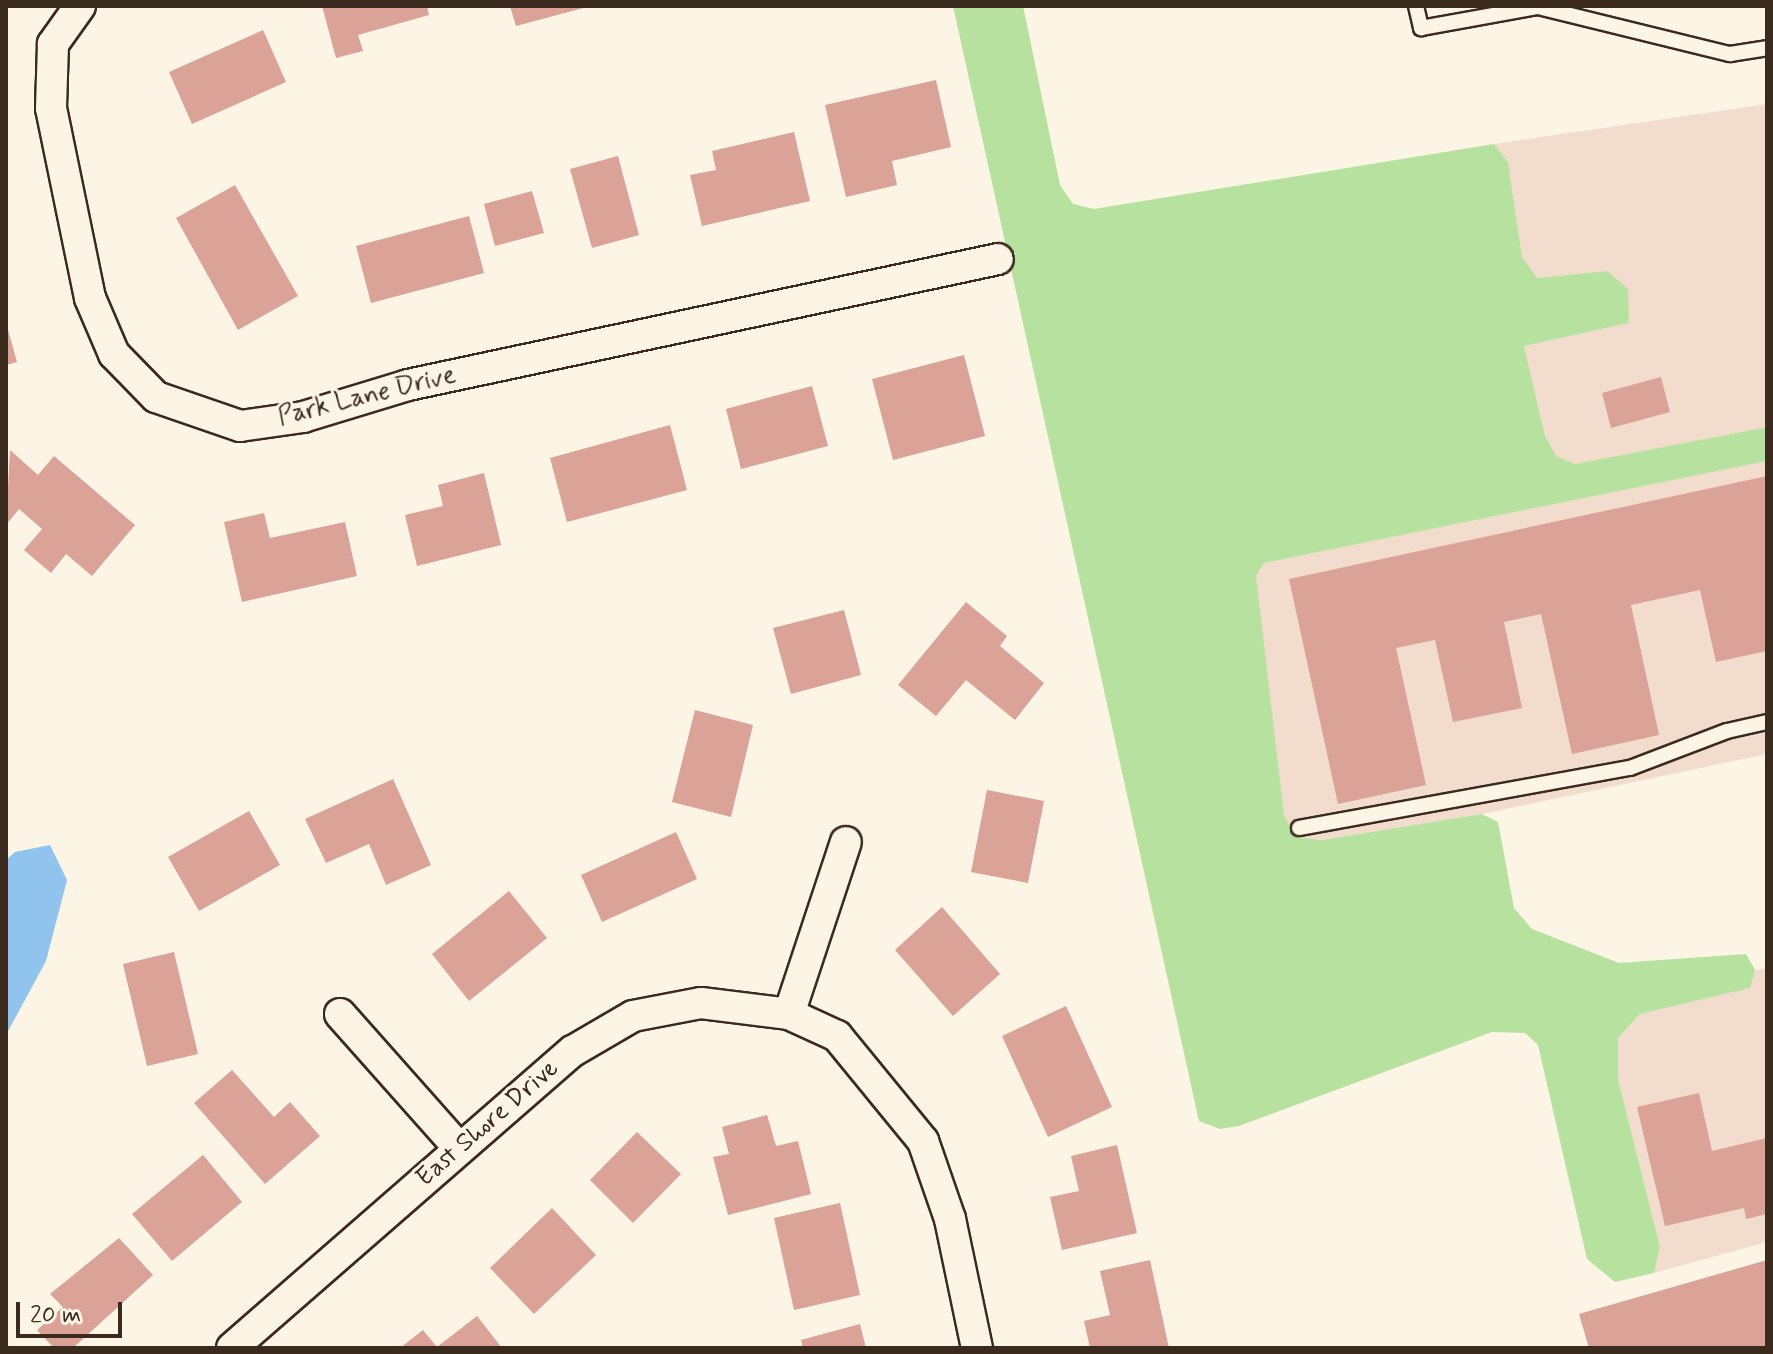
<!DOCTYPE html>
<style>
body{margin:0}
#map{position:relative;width:1773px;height:1354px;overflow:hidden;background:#fcf5e5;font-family:Mynerve,sans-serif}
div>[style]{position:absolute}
.built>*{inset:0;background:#f2dcce}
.green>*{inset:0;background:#b7e19e}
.water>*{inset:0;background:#90c3ed}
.building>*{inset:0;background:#dba298}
.roads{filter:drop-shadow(2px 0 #3b2a1e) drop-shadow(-2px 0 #3b2a1e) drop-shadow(0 2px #3b2a1e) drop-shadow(0 -2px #3b2a1e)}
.service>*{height:14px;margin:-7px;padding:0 7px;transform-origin:7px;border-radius:7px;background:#fcf5e5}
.minor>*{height:30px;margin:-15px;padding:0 15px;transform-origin:15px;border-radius:15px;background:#fcf5e5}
span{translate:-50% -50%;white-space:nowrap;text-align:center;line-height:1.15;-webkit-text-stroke:6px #fcf5e5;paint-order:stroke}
.street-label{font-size:26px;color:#3b2a1e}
.frame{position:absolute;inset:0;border:8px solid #3b2a1e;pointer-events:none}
.scale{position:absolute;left:16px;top:1302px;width:106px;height:36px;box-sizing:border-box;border:4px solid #3b2a1e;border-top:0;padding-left:10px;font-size:24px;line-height:28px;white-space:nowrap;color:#3b2a1e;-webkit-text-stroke:6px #fcf5e5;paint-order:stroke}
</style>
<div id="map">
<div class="built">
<i style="clip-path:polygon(1767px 104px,1767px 427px,1575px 464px,1556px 457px,1545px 436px,1524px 346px,1629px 323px,1607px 271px,1537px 278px,1522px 258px,1508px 162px,1494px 144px)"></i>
<i style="clip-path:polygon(1767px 461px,1767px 754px,1482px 814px,1322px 840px,1296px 837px,1284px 815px,1256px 601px,1256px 576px,1264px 563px)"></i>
<i style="clip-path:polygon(1767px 968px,1767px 1242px,1654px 1273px,1660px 1247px,1618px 1079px,1618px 1038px,1640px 1014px,1749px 988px,1755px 970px)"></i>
</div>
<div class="green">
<i style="clip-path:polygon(953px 6px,1023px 6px,1060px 185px,1073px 204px,1094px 209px,1494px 144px,1508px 162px,1522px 257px,1537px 278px,1607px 271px,1628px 289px,1629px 323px,1524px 346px,1545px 436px,1556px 456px,1575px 464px,1767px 427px,1767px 461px,1264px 563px,1256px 576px,1284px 815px,1296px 837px,1322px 840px,1482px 814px,1498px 822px,1514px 908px,1532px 929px,1619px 963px,1746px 954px,1755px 970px,1750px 988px,1640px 1014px,1618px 1038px,1618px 1079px,1660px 1247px,1654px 1273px,1615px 1282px,1587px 1259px,1538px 1045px,1525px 1033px,1492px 1032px,1239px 1126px,1220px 1129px,1199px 1121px)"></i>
</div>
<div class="water">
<i style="clip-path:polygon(50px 845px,67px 880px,46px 961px,6px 1035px,6px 860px,15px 852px)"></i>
</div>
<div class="building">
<i style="clip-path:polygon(322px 6px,427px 6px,429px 15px,358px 35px,363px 51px,336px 58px)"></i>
<i style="clip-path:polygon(510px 6px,587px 6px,587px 7px,516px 26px)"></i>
<i style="clip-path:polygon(263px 30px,286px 82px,192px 124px,169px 72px)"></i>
<i style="clip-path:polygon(936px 80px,951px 147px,892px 161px,897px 185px,846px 197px,825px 105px)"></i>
<i style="clip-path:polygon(794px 132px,810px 201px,702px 226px,690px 175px,716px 170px,712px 151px)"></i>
<i style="clip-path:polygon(618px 156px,639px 235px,592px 248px,570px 169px)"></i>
<i style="clip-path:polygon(235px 185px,298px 296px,238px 330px,176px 218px)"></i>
<i style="clip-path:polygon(532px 191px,544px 233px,495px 246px,484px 204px)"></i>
<i style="clip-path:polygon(469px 216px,484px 273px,371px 303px,356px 246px)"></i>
<i style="clip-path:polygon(7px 326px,17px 362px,6px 365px,6px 327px)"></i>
<i style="clip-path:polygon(964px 355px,985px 436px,893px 460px,872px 379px)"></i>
<i style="clip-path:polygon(1661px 377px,1670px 412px,1611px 428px,1602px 393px)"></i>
<i style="clip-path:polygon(812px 386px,828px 446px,741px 469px,726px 409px)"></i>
<i style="clip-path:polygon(670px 425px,687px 490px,567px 522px,550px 458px)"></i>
<i style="clip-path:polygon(10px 450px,38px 475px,54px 456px,135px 525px,92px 576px,66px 554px,51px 573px,24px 550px,42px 529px,19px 509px,6px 525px)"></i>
<i style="clip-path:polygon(484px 473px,501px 545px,417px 566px,405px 515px,443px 506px,438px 485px)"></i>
<i style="clip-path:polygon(1767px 476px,1767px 651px,1716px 662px,1700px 590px,1631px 605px,1659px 735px,1572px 754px,1541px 614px,1504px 622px,1522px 708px,1453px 722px,1435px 640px,1396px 648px,1426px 785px,1338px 804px,1289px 579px)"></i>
<i style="clip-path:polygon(264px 513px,270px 538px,345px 522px,357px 576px,242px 602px,224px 522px)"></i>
<i style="clip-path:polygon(966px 602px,1007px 636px,1000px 646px,1044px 683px,1015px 720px,966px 680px,936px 716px,898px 685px)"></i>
<i style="clip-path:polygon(844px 610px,861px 675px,791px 694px,773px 628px)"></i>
<i style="clip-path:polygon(695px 710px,753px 725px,731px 817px,672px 802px)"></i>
<i style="clip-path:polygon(393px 779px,431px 865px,386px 885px,369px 844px,326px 863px,305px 819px)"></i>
<i style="clip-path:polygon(987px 790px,1044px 801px,1028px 883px,971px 872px)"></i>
<i style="clip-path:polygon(249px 811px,280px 865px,199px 911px,168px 857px)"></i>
<i style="clip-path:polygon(676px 832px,697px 879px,602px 922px,581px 875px)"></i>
<i style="clip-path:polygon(509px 891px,547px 938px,469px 1001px,432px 954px)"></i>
<i style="clip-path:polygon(942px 907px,1000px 974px,953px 1016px,895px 950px)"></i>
<i style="clip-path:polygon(174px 952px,198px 1054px,147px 1066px,123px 964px)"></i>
<i style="clip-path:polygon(1066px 1006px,1112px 1107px,1048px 1137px,1002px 1036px)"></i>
<i style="clip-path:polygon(232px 1070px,274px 1117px,290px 1102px,320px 1136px,265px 1184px,194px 1103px)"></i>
<i style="clip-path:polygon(1699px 1093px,1712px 1151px,1767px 1138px,1767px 1214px,1746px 1219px,1744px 1208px,1665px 1226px,1637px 1107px)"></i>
<i style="clip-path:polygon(767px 1115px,776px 1146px,798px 1141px,811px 1194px,728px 1215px,713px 1157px,729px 1154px,722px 1127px)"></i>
<i style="clip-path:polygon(637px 1132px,681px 1174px,633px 1223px,590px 1180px)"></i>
<i style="clip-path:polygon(1117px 1145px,1137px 1233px,1062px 1250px,1050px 1197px,1079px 1191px,1071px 1156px)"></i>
<i style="clip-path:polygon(203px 1155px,242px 1202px,172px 1261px,132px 1214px)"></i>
<i style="clip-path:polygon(840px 1203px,860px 1295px,794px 1310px,774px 1218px)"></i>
<i style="clip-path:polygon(552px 1208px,596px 1255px,534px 1314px,490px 1268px)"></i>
<i style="clip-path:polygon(119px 1238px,153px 1275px,73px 1348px,54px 1348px,37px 1330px,63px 1307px,50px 1294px)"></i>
<i style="clip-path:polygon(1150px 1260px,1169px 1348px,1090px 1348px,1084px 1321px,1110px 1315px,1100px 1271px)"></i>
<i style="clip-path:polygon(1767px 1260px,1767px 1348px,1589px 1348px,1579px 1314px)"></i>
<i style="clip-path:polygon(477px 1316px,502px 1348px,400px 1348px,423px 1330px,437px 1347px)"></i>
<i style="clip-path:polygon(860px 1324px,866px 1348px,803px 1348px,801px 1340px)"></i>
</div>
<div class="roads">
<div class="service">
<i style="left:1416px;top:6px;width:23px;rotate:77deg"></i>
<i style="left:1421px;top:28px;width:119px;rotate:-10.2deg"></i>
<i style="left:1538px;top:7px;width:198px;rotate:13.8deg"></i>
<i style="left:1730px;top:54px;width:37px;rotate:-9deg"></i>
<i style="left:1299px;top:828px;width:336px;rotate:-10.3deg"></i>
<i style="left:1630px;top:768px;width:104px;rotate:-20.9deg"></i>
<i style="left:1727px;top:731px;width:41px;rotate:-12.7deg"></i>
</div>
<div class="minor">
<i style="left:80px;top:6px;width:47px;rotate:125.4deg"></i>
<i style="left:53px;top:44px;width:64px;rotate:91.8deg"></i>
<i style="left:51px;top:108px;width:194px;rotate:78.4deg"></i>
<i style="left:90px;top:298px;width:61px;rotate:66.8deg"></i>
<i style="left:114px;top:354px;width:60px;rotate:45.7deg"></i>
<i style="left:156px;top:397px;width:89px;rotate:19deg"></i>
<i style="left:240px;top:426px;width:64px;rotate:-8.1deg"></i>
<i style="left:303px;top:417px;width:110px;rotate:-16.9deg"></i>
<i style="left:408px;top:385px;width:603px;rotate:-12.05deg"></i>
<i style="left:340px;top:1014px;width:179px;rotate:48.4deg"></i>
<i style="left:789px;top:1014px;width:181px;rotate:-71.7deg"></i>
<i style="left:232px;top:1348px;width:452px;rotate:-41.1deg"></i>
<i style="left:573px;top:1051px;width:69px;rotate:-30.3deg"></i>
<i style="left:633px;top:1016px;width:69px;rotate:-10.8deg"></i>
<i style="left:701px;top:1003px;width:89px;rotate:7.1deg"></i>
<i style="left:789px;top:1014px;width:53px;rotate:24.6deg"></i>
<i style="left:837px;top:1036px;width:136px;rotate:50.7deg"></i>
<i style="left:923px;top:1141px;width:83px;rotate:70.9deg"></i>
<i style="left:950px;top:1219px;width:132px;rotate:78.2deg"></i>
</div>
</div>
<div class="street-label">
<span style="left:367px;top:397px;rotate:-14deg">Park Lane Drive</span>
<span style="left:488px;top:1124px;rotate:-41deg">East Shore Drive</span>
</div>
<div class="frame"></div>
<div class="scale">20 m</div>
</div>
